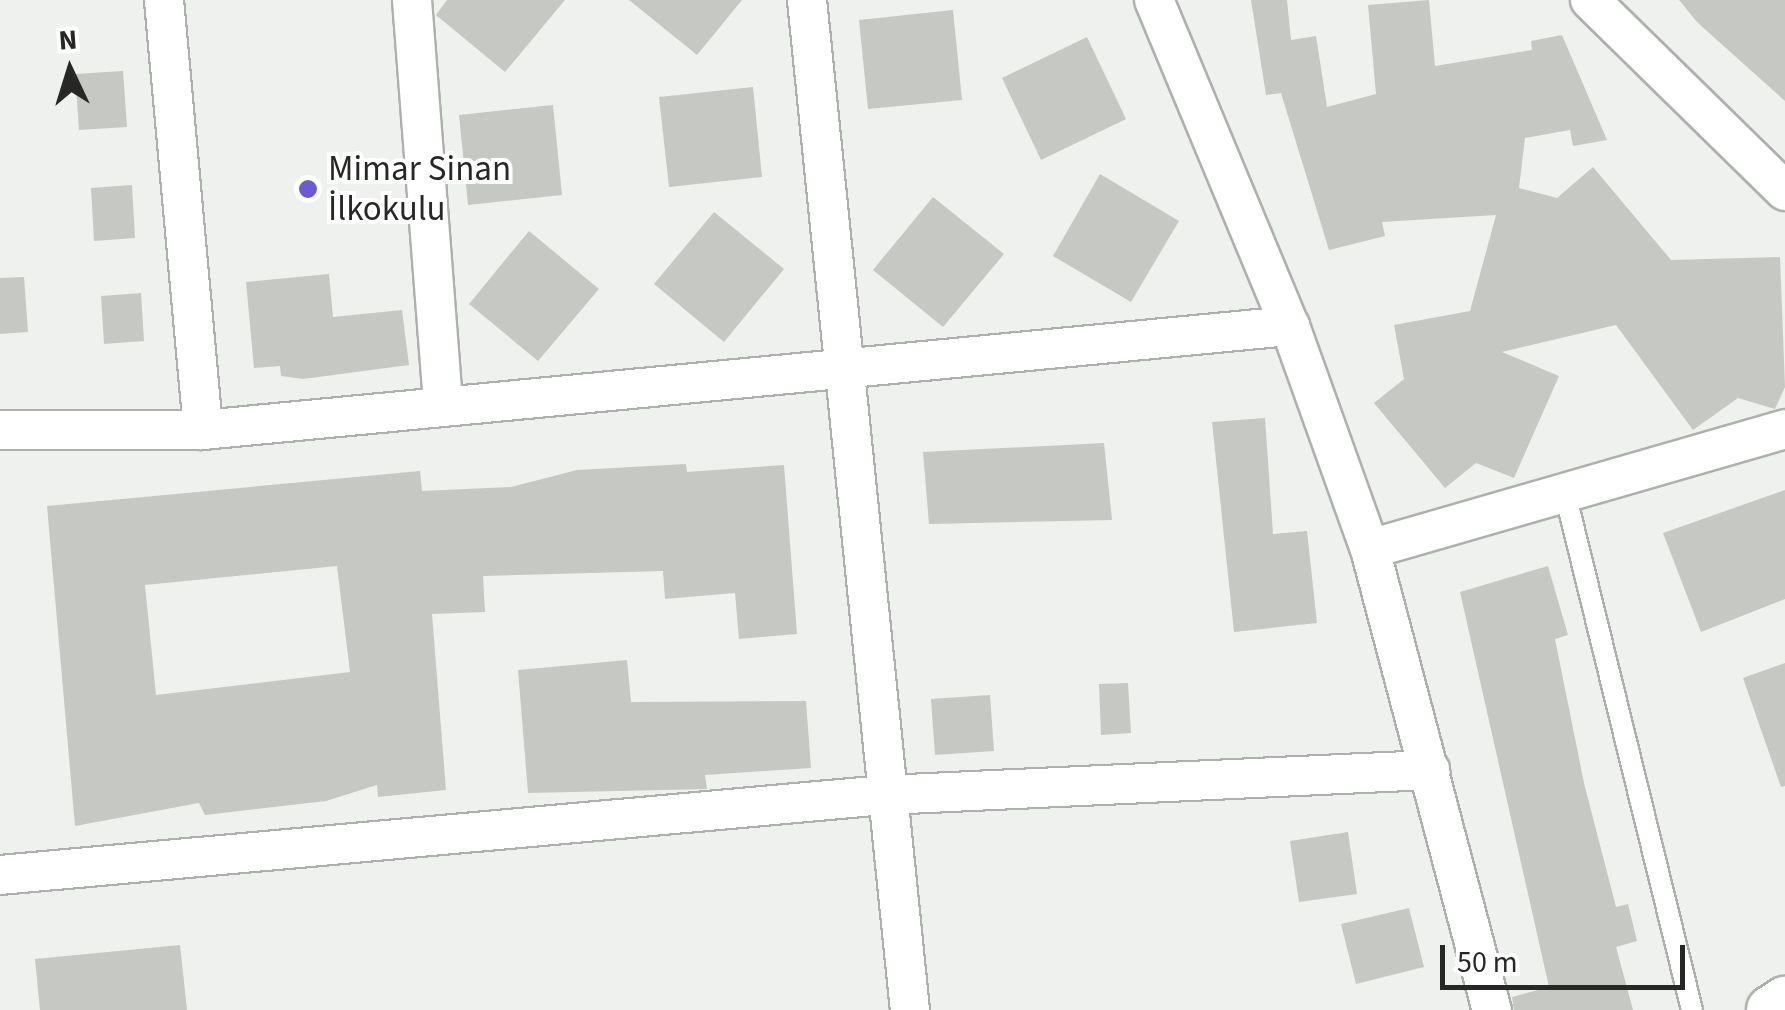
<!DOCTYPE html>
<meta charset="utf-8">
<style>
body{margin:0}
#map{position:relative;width:1785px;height:1010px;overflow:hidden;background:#eef1ed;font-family:"Source Sans 3",sans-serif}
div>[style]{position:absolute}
.building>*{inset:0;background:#c5c8c3}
.roads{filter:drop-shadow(2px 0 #adb0ac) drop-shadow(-2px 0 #adb0ac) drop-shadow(0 2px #adb0ac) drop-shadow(0 -2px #adb0ac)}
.service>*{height:20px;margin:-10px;padding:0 10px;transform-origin:10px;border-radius:10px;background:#fff}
.minor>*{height:38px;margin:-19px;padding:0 19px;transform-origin:19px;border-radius:19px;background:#fff}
.tertiary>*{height:48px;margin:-24px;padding:0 24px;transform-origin:24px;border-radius:24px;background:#fff}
.dots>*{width:28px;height:28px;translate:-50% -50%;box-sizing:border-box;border:5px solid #fff;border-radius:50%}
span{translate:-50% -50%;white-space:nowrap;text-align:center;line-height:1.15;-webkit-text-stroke:8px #fff;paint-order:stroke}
.poi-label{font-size:35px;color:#272826}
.left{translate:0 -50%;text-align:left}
.north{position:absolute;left:20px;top:20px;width:100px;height:100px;-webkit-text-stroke:8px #fff;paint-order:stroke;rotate:356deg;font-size:28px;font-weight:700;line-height:40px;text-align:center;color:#272826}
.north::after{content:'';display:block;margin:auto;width:35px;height:45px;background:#272826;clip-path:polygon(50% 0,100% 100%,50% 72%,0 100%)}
.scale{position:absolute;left:1440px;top:945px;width:245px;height:45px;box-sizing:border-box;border:5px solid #272826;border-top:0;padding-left:12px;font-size:30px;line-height:35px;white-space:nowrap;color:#272826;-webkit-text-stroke:8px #fff;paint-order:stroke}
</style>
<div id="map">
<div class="building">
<i style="clip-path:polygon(447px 0,565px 0,505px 72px,436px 15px)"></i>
<i style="clip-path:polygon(629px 0,742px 0,697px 55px)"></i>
<i style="clip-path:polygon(1251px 0,1287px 0,1291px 40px,1316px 36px,1327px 107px,1376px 94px,1368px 5px,1429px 0,1435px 66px,1532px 50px,1531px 41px,1562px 35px,1607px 140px,1573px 146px,1570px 130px,1525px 138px,1519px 188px,1557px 198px,1593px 167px,1671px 260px,1780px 257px,1785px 387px,1775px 409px,1738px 398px,1693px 430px,1616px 325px,1502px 352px,1559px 376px,1514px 478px,1476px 463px,1445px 488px,1374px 403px,1404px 379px,1394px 325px,1470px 311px,1496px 215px,1382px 222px,1385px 236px,1329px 250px,1281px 93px,1266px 95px)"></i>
<i style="clip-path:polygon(1679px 0,1785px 0,1785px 101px,1698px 23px)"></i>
<i style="clip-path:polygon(953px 10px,962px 100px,868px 109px,859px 20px)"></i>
<i style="clip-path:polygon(1087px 37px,1126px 119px,1041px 160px,1002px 78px)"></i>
<i style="clip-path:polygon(123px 71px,127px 127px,79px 130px,75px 74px)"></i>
<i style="clip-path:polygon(753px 87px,762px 177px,669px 187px,659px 97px)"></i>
<i style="clip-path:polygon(553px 105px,562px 195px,468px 205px,459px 115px)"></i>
<i style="clip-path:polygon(1100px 174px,1179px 221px,1131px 302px,1053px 256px)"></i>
<i style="clip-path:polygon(132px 185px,135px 238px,94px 241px,91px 188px)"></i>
<i style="clip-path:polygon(933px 197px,1004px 254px,943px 327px,873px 270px)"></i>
<i style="clip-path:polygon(714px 212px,784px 269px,724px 342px,654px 284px)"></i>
<i style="clip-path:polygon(529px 231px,599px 289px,538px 361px,469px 304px)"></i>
<i style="clip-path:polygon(329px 274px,333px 317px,402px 310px,409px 365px,303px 379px,281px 376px,280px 366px,254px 368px,246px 282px)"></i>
<i style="clip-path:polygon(24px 277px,28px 332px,0 334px,0 278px)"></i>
<i style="clip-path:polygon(141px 293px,144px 341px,104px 344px,101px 296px)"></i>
<i style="clip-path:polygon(1265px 418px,1273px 534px,1307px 531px,1317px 623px,1234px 632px,1212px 422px)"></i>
<i style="clip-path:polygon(1104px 443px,1112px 520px,929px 524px,923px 452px)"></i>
<i style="clip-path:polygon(evenodd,686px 464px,687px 472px,784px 465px,797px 634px,739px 639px,735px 593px,665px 599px,663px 571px,483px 576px,485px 612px,432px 614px,446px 790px,378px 797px,377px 785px,326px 801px,205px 815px,199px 803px,75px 826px,47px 506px,420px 471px,422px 491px,511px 487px,577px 470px,686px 464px,337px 566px,350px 672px,156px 695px,145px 585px,337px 566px)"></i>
<i style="clip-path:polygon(1785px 490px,1785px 599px,1701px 632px,1663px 533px)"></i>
<i style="clip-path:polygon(1548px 566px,1568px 635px,1555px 639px,1584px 783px,1616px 907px,1628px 904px,1637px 941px,1616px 947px,1633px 1010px,1514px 1010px,1512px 997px,1549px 987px,1460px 592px)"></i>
<i style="clip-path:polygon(627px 660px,631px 702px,806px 701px,811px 768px,705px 775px,707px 789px,528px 793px,518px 670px)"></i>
<i style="clip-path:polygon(1785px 663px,1785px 786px,1781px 787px,1743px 678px)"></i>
<i style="clip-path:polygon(1128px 683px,1131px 733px,1101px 735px,1099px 684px)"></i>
<i style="clip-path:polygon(990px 695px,994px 751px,935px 755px,931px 699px)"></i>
<i style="clip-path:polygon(1348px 832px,1357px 894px,1299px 902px,1290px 841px)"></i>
<i style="clip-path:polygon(1409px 908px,1424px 967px,1356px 984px,1341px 924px)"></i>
<i style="clip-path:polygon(180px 945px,187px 1010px,40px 1010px,35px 959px)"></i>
</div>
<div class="roads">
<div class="service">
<i style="left:1565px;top:493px;width:532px;rotate:76.2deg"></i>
</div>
<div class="minor">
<i style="left:164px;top:0;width:432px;rotate:84.8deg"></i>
<i style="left:412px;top:0;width:404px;rotate:85.6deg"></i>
<i style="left:807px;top:0;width:1015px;rotate:84.18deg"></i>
<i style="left:1154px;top:0;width:353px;rotate:67.4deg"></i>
<i style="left:1290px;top:326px;width:237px;rotate:70.3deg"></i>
<i style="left:1370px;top:549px;width:477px;rotate:75.2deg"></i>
<i style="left:1590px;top:0;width:273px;rotate:44.4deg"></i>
<i style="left:0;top:430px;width:203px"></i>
<i style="left:203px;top:430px;width:1092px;rotate:-5.47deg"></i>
<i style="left:1370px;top:549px;width:432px;rotate:-16.1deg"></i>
<i style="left:0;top:875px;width:889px;rotate:-5.17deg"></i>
<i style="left:885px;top:795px;width:546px;rotate:-2.63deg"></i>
</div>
<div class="tertiary">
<i style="left:1771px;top:1010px;width:17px;rotate:-33deg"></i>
</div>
</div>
<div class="dots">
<i style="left:308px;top:189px;background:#6c5ad3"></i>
</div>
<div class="poi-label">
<span class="left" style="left:328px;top:189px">Mimar Sinan<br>İlkokulu</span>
</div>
<div class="north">N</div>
<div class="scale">50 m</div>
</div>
